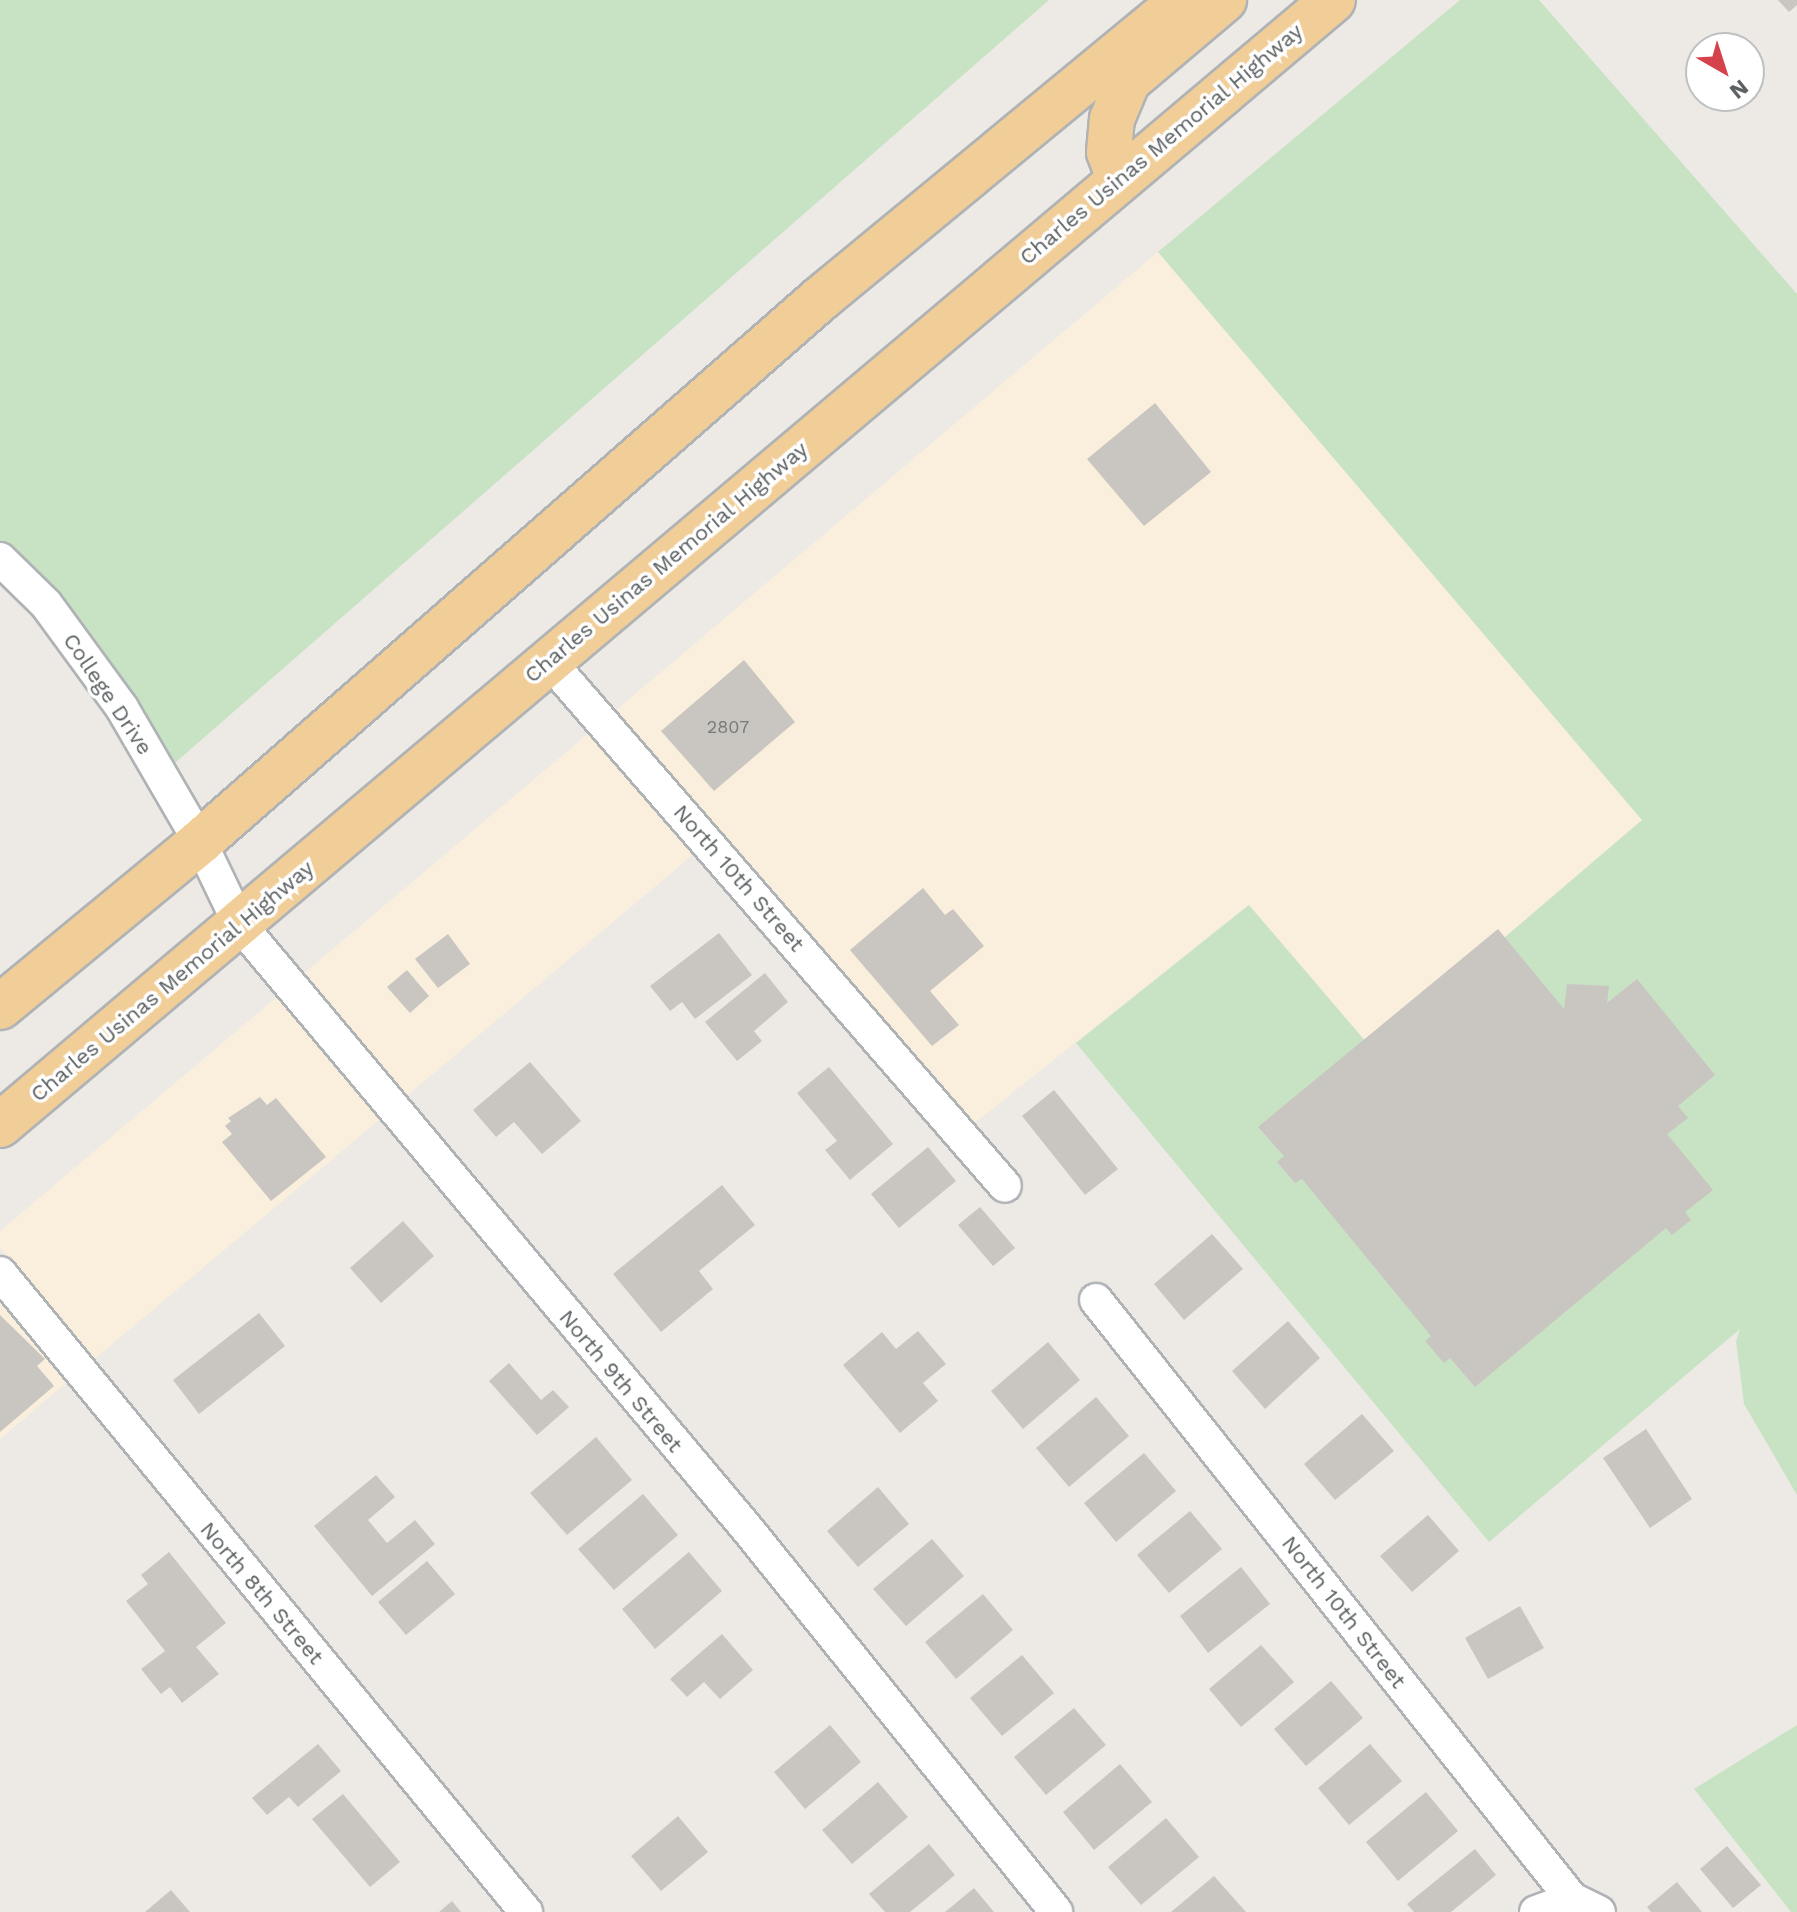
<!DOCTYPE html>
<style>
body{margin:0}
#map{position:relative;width:1797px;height:1912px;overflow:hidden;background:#edeae5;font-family:"Work Sans",sans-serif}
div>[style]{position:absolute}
.commercial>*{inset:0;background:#faefdd}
.green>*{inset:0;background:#c8e2c4}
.building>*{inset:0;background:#c9c5c1}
.roads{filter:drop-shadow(2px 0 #b0b3b5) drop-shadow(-2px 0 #b0b3b5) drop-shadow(0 2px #b0b3b5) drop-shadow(0 -2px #b0b3b5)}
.minor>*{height:32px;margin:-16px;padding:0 16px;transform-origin:16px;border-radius:16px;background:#fff}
.highway>*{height:44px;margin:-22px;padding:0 22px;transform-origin:22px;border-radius:22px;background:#f1cd98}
span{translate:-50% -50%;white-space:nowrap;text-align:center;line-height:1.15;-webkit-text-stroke:7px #fff;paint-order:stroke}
.number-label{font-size:18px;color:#777a7a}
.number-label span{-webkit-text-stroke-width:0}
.street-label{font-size:22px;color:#5c6163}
.north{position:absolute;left:1685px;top:32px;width:80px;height:80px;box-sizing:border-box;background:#fff;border:2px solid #bec0c1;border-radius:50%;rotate:141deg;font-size:22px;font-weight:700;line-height:32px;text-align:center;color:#5c6163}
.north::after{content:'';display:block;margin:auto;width:28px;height:36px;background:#d6424c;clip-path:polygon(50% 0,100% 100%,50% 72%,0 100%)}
</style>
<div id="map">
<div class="commercial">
<i style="clip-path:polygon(1158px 252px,1642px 820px,1372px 1050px,1248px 905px,972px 1125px,615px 711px)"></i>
<i style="clip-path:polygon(589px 733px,695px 853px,403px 1099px,302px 975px)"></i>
<i style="clip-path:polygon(278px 996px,379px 1120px,92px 1361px,0 1248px,0 1231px)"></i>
<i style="clip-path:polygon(0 1299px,67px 1382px,0 1439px)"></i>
</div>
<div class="green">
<i style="clip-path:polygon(0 0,1049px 0,160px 776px,0 570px)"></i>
<i style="clip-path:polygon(1460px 0,1539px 0,1797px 294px,1797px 1495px,1744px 1404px,1736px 1341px,1740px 1329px,1489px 1542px,1076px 1043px,1249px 905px,1373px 1050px,1642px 820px,1158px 252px)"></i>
<i style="clip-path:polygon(1797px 1725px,1797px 1912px,1791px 1912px,1694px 1789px)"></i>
</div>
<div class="building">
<i style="clip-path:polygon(1778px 0,1797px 0,1797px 5px,1789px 12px)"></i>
<i style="clip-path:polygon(1155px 403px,1211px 472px,1144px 526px,1087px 459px)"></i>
<i style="clip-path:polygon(744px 660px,795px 722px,714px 791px,661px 731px)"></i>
<i style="clip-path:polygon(923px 888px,945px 915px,953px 909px,984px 946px,930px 991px,959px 1025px,932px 1046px,850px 950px)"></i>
<i style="clip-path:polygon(1498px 929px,1564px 1009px,1567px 984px,1609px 986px,1607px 1003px,1637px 979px,1715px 1075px,1678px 1106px,1688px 1118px,1667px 1134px,1713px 1190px,1685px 1212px,1691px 1220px,1672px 1235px,1666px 1228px,1475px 1387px,1450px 1358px,1444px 1363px,1425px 1341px,1431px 1336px,1302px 1179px,1295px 1183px,1277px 1162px,1284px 1156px,1258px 1127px)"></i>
<i style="clip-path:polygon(719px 933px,752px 975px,695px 1019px,682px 1002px,670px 1011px,650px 986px)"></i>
<i style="clip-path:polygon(448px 934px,470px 964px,438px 988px,415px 959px)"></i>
<i style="clip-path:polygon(407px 970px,429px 996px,410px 1013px,387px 987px)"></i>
<i style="clip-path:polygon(765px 973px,788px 1002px,754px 1031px,762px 1041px,737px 1061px,705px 1022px)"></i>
<i style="clip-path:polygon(530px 1062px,581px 1121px,542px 1154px,514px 1122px,496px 1137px,473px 1110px)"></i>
<i style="clip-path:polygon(829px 1067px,893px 1144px,850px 1180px,825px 1150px,837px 1141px,797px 1093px)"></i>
<i style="clip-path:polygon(1054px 1090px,1118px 1169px,1085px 1195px,1022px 1116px)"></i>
<i style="clip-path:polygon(260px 1097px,267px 1105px,276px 1098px,326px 1157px,271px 1201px,222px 1142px,232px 1134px,225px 1126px,231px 1121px,228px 1118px)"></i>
<i style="clip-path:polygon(928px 1147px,956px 1181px,899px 1228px,871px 1194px)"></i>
<i style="clip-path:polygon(722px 1185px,755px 1225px,699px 1271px,713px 1289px,661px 1332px,613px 1274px)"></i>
<i style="clip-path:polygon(980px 1207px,1015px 1248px,993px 1266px,958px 1225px)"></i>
<i style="clip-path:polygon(403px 1221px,434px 1256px,381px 1303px,350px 1268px)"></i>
<i style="clip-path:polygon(1212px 1234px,1243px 1269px,1184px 1320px,1154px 1284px)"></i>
<i style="clip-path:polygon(259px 1313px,285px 1346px,199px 1414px,173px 1380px)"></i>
<i style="clip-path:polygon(0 1315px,45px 1359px,37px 1366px,54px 1386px,0 1432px)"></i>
<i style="clip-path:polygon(1288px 1321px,1320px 1358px,1265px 1409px,1232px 1371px)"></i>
<i style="clip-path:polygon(918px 1331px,946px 1364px,923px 1383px,938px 1401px,900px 1433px,843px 1365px,882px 1332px,896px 1349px)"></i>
<i style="clip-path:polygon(1048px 1342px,1080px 1380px,1023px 1429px,991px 1391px)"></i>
<i style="clip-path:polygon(509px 1363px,541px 1400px,553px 1390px,569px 1407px,537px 1435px,489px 1381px)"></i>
<i style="clip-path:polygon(1096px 1397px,1129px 1436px,1069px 1487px,1036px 1448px)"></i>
<i style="clip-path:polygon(1362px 1414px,1394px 1451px,1335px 1500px,1304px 1464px)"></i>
<i style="clip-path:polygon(1646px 1429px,1692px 1499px,1650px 1528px,1603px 1458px)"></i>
<i style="clip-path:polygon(596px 1437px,632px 1480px,567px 1535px,530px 1493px)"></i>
<i style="clip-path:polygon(1144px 1453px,1176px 1491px,1116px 1542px,1084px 1503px)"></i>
<i style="clip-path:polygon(376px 1475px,395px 1497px,368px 1520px,387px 1543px,415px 1520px,435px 1544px,372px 1596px,314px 1526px)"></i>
<i style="clip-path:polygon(878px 1487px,909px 1524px,858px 1567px,827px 1531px)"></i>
<i style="clip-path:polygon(643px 1494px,678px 1535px,614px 1590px,578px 1549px)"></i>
<i style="clip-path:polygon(1190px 1511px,1222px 1549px,1169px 1593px,1137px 1555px)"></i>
<i style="clip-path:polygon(1428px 1515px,1459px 1551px,1412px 1592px,1380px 1556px)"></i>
<i style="clip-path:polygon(932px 1539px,964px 1576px,906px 1626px,873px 1589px)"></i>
<i style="clip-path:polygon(169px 1552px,226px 1623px,196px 1647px,219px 1674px,182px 1703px,170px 1687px,161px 1694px,141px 1669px,165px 1651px,126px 1601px,148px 1584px,141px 1575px)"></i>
<i style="clip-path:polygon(689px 1552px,722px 1591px,655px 1649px,622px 1609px)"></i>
<i style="clip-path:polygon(427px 1561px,455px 1594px,406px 1635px,378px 1602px)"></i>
<i style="clip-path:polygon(1241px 1567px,1270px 1604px,1208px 1653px,1180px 1616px)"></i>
<i style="clip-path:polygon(983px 1594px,1013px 1630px,956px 1679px,925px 1642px)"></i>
<i style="clip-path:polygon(1520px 1606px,1544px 1648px,1488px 1679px,1465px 1638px)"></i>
<i style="clip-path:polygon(722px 1634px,753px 1670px,720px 1699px,704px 1682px,687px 1697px,670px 1679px)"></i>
<i style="clip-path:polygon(1261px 1645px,1294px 1682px,1241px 1727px,1209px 1689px)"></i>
<i style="clip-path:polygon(1022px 1655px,1054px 1693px,1002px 1736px,970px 1698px)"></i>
<i style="clip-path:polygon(1331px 1681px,1363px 1718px,1306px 1766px,1274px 1729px)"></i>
<i style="clip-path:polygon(1074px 1708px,1106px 1745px,1046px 1795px,1014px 1757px)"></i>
<i style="clip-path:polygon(830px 1725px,861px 1762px,805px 1809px,774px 1772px)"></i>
<i style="clip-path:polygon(318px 1744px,341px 1771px,298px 1807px,289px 1797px,267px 1815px,252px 1798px)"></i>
<i style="clip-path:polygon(1370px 1744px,1402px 1781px,1349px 1825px,1318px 1788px)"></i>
<i style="clip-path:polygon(1120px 1764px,1152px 1802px,1094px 1850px,1063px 1812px)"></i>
<i style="clip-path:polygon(878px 1782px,908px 1817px,852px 1864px,822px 1830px)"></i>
<i style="clip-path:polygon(1426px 1792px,1458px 1831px,1398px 1881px,1366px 1842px)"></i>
<i style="clip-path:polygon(343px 1794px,400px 1862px,370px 1887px,312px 1819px)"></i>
<i style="clip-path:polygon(678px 1816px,708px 1852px,661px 1891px,631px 1856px)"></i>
<i style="clip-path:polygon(1166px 1818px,1199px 1857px,1141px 1905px,1108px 1867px)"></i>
<i style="clip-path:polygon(929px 1844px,955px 1875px,910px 1912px,885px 1912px,869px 1894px)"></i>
<i style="clip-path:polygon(1727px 1846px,1761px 1885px,1733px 1908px,1700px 1869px)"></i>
<i style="clip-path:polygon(1475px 1849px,1496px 1875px,1451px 1912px,1414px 1912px,1407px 1904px)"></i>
<i style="clip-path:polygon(1214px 1876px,1246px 1912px,1171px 1912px)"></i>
<i style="clip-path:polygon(1677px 1882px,1702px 1912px,1651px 1912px,1647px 1907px)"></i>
<i style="clip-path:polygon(974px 1888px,994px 1912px,945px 1912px)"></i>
<i style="clip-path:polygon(171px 1890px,190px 1912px,145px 1912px)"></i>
<i style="clip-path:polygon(452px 1901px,461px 1912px,439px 1912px)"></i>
</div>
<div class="roads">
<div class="minor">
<i style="left:0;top:559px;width:64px;rotate:44.4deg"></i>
<i style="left:46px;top:604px;width:129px;rotate:53.8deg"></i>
<i style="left:122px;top:708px;width:155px;rotate:59.8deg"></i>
<i style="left:200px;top:842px;width:92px;rotate:64.3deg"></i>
<i style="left:240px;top:925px;width:791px;rotate:49.97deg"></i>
<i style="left:749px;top:1531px;width:489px;rotate:51.1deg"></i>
<i style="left:549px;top:661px;width:695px;rotate:49.02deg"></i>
<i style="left:0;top:1273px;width:828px;rotate:50.54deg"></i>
<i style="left:1096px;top:1300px;width:765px;rotate:51.53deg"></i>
<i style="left:1572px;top:1899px;width:30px;rotate:26deg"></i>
<i style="left:1536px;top:1912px;width:38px;rotate:-20deg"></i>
</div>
<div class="highway">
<i style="left:1119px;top:178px;width:28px;rotate:-111deg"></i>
<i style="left:1109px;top:152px;width:33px;rotate:-85deg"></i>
<i style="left:1112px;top:119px;width:41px;rotate:-67.2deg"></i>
<i style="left:1128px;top:81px;width:126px;rotate:-40.2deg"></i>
<i style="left:0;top:1007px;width:259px;rotate:-39.5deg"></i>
<i style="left:200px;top:842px;width:824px;rotate:-41.21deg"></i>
<i style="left:820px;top:299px;width:470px;rotate:-39.5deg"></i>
<i style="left:0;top:1125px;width:1744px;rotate:-40.16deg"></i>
</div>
</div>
<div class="number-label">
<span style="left:728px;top:727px">2807</span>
</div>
<div class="street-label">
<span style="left:1161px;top:144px;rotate:-40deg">Charles Usinas Memorial Highway</span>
<span style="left:666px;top:562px;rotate:-40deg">Charles Usinas Memorial Highway</span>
<span style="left:108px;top:694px;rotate:56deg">College Drive</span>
<span style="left:739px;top:878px;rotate:49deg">North 10th Street</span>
<span style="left:172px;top:981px;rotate:-40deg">Charles Usinas Memorial Highway</span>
<span style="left:621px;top:1381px;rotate:50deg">North 9th Street</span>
<span style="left:262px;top:1593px;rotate:50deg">North 8th Street</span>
<span style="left:1344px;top:1612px;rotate:52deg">North 10th Street</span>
</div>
<div class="north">N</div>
</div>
